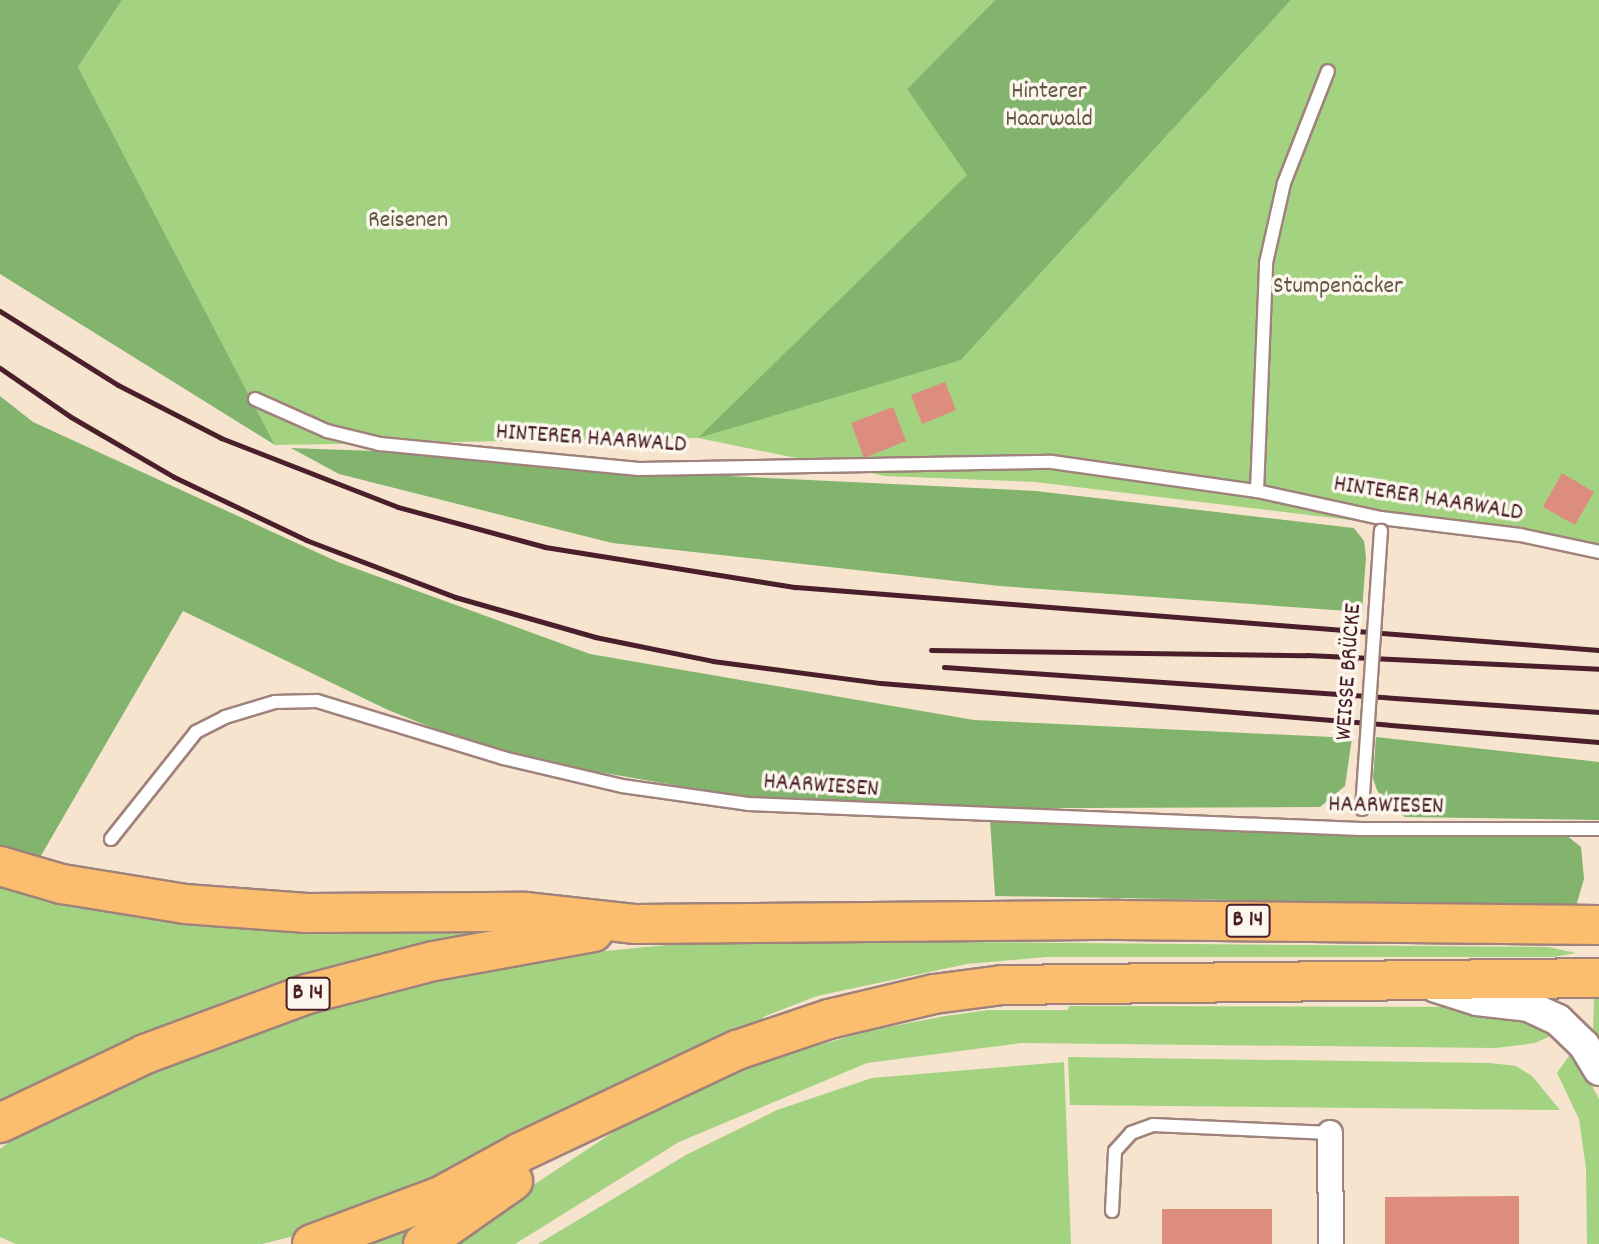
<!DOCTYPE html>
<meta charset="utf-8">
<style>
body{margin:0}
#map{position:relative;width:1599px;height:1244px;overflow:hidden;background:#f7e4ce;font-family:Dekko,sans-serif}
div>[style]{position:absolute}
.green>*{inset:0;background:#a3d280}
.forest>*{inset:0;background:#82b46e}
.building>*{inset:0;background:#dc8d7d}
.roads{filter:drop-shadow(2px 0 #a0827c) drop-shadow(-2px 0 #a0827c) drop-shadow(0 2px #a0827c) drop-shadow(0 -2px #a0827c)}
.service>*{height:12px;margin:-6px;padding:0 6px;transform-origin:6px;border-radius:6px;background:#fff}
.minor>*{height:24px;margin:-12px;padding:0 12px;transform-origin:12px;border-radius:12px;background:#fff}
.tertiary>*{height:30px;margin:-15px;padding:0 15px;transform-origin:15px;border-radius:15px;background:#fff}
.trunk>*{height:38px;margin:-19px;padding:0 19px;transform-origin:19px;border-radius:19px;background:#fbbd6e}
.rail>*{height:5px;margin:-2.5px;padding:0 2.5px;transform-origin:2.5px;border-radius:2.5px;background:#4a1f2b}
.bridges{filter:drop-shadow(2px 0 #a0827c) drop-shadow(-2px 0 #a0827c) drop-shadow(0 2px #a0827c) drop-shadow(0 -2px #a0827c)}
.service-bridge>*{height:12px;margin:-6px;padding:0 6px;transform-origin:6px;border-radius:6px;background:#fff}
span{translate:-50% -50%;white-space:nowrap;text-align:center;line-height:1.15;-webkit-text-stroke:7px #fbf7ec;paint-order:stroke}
.shield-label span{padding:2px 5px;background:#fbf7ec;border:2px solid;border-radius:5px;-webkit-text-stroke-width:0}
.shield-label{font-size:23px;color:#4a1f2b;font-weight:700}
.park-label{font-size:24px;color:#655544}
.street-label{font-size:24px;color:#4a1f2b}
</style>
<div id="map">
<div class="green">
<i style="clip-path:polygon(122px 0,995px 0,907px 89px,968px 175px,961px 360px,1291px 0,1599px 0,1599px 550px,1035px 482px,885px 476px,698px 438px,275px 445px,78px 67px)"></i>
<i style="clip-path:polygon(0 885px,504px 931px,312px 974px,230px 1002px,0 1110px)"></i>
<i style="clip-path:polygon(946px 938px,946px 942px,1548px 947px,1576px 953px,1554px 957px,1046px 957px,967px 964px,817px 996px,763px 1017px,764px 1021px,459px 1172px,326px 1228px,262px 1244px,16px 1244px,0 1237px,0 1149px,19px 1135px,124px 1075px,383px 987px,574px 954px,677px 944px)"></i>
<i style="clip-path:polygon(1594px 995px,1599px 995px,1599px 1044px,1593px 1034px)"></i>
<i style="clip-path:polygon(1069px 1006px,1470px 1007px,1516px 1014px,1555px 1034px,1535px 1043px,1496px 1048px,1021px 1043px,867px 1063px,679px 1142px,515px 1244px,444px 1244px,635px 1118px,749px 1064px,805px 1044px,806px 1049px,868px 1031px,945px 1016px,989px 1010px,1068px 1010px)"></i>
<i style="clip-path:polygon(1573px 1050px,1599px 1099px,1599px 1244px,1587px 1244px,1586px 1168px,1579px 1119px,1557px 1073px)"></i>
<i style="clip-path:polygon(1068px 1057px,1490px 1063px,1516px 1066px,1532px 1076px,1560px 1110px,1070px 1105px)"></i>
<i style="clip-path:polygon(1064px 1062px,1071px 1244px,538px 1244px,686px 1155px,777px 1110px,872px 1078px)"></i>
<i style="clip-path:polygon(441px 1218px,403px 1244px,352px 1244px)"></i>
</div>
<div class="forest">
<i style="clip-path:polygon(0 0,122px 0,78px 67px,275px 445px,0 274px)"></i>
<i style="clip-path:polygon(995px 0,1291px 0,961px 360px,698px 438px,967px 175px,907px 89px)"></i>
<i style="clip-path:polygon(0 396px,33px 422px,338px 562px,590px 654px,974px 720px,1352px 738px,1345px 786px,1320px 807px,812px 809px,501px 755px,388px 710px,183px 611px,39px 859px,0 849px)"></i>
<i style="clip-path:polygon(291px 448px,402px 452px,544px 467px,1036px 491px,1354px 528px,1364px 541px,1366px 557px,1362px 612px,1000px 586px,612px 543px,339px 474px)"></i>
<i style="clip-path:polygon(1376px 737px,1599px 762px,1599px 820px,1405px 817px,1387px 805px,1377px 790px,1373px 779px)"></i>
<i style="clip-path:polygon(990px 820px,1333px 834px,1566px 835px,1581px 847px,1584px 879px,1576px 906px,995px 896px)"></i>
</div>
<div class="building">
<i style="clip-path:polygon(945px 382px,956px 410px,922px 424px,911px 395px)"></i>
<i style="clip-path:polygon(893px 407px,906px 441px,864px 458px,851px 423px)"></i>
<i style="clip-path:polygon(1562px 473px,1594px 492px,1575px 525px,1543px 507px)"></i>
<i style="clip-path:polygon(1519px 1196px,1519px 1244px,1385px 1244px,1385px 1197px)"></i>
<i style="clip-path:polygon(1162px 1209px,1272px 1209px,1272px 1244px,1162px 1244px)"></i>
</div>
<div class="roads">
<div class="service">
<i style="left:255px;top:399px;width:79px;rotate:24deg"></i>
<i style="left:327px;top:431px;width:55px;rotate:13.8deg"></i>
<i style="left:380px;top:444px;width:260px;rotate:5.5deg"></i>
<i style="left:639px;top:469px;width:413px;rotate:-1deg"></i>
<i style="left:1052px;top:462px;width:207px;rotate:8.1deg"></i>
<i style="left:1257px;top:491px;width:127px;rotate:12.3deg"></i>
<i style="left:1381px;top:518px;width:140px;rotate:7deg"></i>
<i style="left:1520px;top:535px;width:81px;rotate:12.1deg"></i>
<i style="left:1257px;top:491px;width:228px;rotate:-87.7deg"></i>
<i style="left:1266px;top:263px;width:82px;rotate:-77.3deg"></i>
<i style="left:1284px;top:183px;width:120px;rotate:-68.6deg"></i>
<i style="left:111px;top:839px;width:137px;rotate:-51.5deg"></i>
<i style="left:196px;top:732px;width:33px;rotate:-27deg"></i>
<i style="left:225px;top:717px;width:52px;rotate:-16.7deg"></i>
<i style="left:275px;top:702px;width:42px;rotate:-1.4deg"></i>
<i style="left:317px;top:701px;width:195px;rotate:17deg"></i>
<i style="left:503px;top:758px;width:122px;rotate:13.2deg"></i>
<i style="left:622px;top:786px;width:127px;rotate:8.1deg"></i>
<i style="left:748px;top:804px;width:613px;rotate:2.34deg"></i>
<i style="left:1360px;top:829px;width:239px"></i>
<i style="left:1112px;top:1211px;width:60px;rotate:-87.1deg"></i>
<i style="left:1115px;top:1151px;width:24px;rotate:-48deg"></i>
<i style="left:1131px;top:1133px;width:23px;rotate:-20deg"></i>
<i style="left:1153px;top:1125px;width:177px;rotate:2.6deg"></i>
</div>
<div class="minor">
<i style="left:1330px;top:1133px;width:111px;rotate:89.5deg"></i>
</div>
<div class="tertiary">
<i style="left:1436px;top:987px;width:43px;rotate:17.6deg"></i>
<i style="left:1477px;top:1000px;width:51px;rotate:6.7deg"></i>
<i style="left:1528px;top:1006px;width:33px;rotate:25deg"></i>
<i style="left:1558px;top:1020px;width:36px;rotate:44deg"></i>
<i style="left:1584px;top:1045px;width:29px;rotate:59deg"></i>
</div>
<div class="trunk">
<i style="left:0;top:866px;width:65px;rotate:16.2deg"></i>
<i style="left:62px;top:884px;width:125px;rotate:9.2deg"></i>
<i style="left:185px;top:904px;width:122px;rotate:4.2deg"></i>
<i style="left:307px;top:913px;width:218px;rotate:-0.3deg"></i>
<i style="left:525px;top:912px;width:112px;rotate:6.2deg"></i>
<i style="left:636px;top:924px;width:483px;rotate:-0.5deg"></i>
<i style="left:1119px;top:920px;width:480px;rotate:0.6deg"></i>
<i style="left:0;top:1123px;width:161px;rotate:-25.4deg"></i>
<i style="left:145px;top:1054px;width:173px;rotate:-20.3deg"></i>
<i style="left:307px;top:994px;width:131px;rotate:-14.6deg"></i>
<i style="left:434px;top:961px;width:162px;rotate:-10.3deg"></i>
<i style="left:312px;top:1244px;width:138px;rotate:-20.4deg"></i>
<i style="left:441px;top:1196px;width:91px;rotate:-28.8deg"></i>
<i style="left:521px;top:1152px;width:239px;rotate:-25.3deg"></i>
<i style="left:737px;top:1050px;width:97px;rotate:-18.6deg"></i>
<i style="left:829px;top:1019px;width:108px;rotate:-13.4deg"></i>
<i style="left:934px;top:994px;width:69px;rotate:-7.5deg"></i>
<i style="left:1002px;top:985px;width:597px;rotate:-0.67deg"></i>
<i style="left:423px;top:1244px;width:110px;rotate:-35deg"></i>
</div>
</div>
<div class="rail">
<i style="left:0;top:311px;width:139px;rotate:32.1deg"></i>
<i style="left:118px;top:385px;width:116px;rotate:27.2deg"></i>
<i style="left:221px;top:438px;width:190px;rotate:21.3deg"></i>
<i style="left:398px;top:507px;width:152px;rotate:15.2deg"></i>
<i style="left:545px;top:547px;width:254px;rotate:9.1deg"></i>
<i style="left:796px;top:587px;width:805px;rotate:4.49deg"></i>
<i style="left:0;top:368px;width:86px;rotate:34.6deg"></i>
<i style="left:71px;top:417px;width:119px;rotate:30.2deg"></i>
<i style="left:174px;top:477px;width:146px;rotate:25.5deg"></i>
<i style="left:306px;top:540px;width:160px;rotate:20.9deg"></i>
<i style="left:455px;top:597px;width:146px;rotate:15.9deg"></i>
<i style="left:595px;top:637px;width:120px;rotate:11.5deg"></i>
<i style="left:713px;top:661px;width:169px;rotate:7.5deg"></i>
<i style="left:881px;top:683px;width:720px;rotate:4.7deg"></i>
<i style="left:931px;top:650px;width:376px;rotate:0.8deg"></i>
<i style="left:1307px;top:655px;width:292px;rotate:2.7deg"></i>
<i style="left:944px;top:667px;width:657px;rotate:3.93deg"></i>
</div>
<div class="bridges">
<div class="service-bridge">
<i style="left:1362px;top:809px;width:279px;rotate:-86.1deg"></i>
</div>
</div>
<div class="shield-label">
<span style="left:1248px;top:921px">B 14</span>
<span style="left:308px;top:994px">B 14</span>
</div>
<div class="park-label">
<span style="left:1049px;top:107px">Hinterer<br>Haarwald</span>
<span style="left:408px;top:222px">Reisenen</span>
<span style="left:1338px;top:288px">Stumpenäcker</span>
</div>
<div class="street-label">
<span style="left:591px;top:440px;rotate:4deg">HINTERER HAARWALD</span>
<span style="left:1428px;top:500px;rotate:9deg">HINTERER HAARWALD</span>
<span style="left:1350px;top:672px;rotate:-86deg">WEISSE BRÜCKE</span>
<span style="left:821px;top:787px;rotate:4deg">HAARWIESEN</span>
<span style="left:1386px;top:807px;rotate:1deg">HAARWIESEN</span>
</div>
</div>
